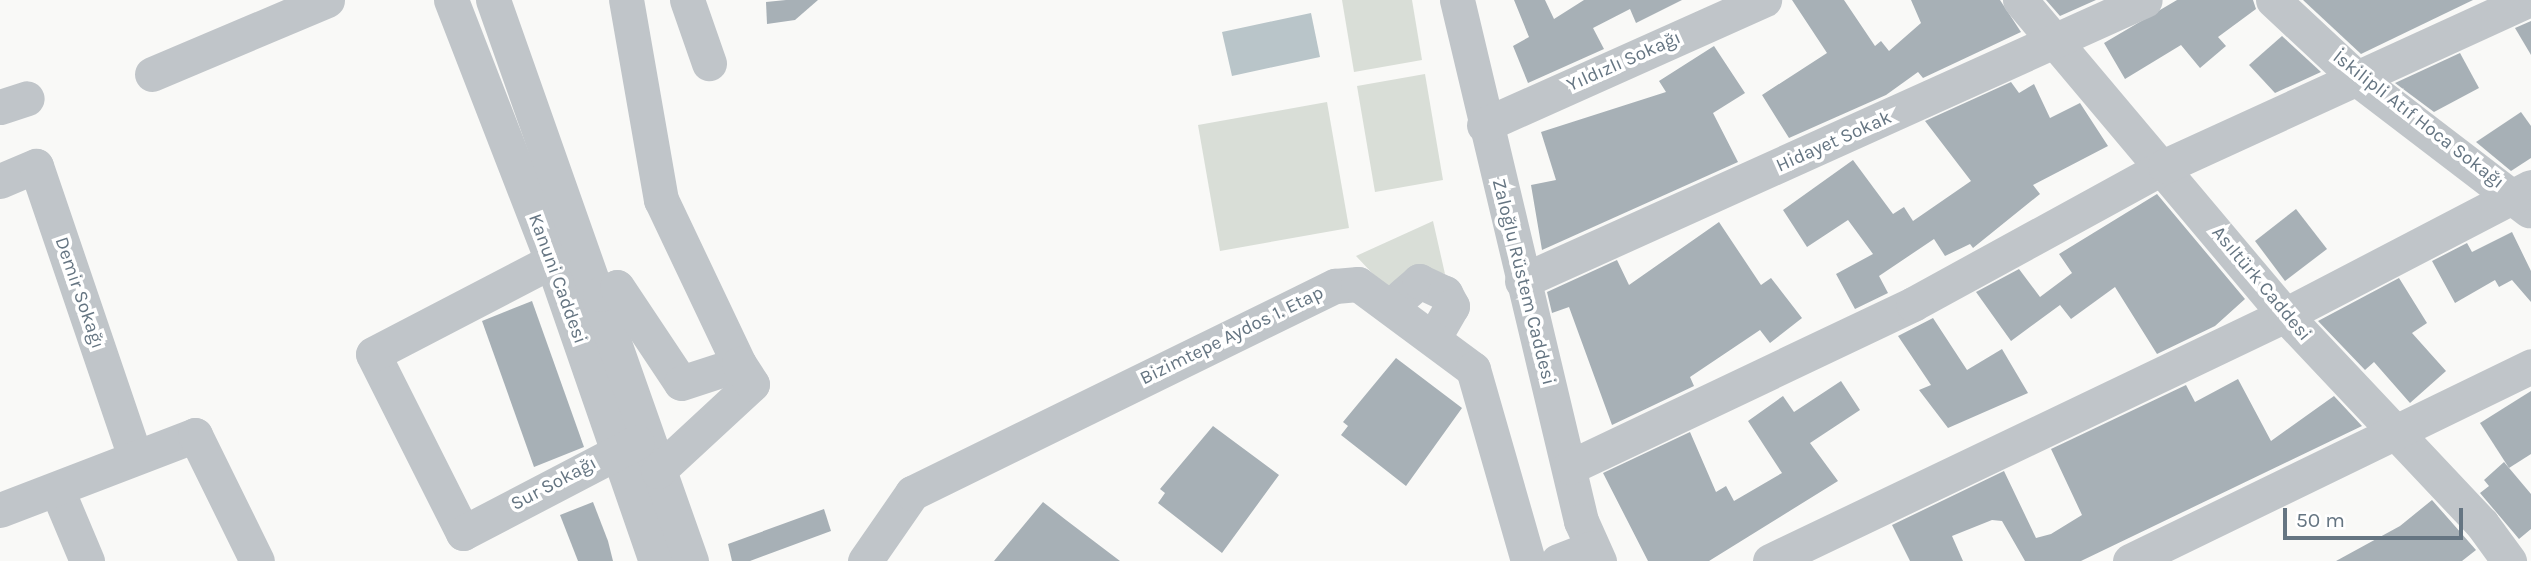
<!DOCTYPE html>
<meta charset="utf-8">
<style>
body{margin:0}
#map{position:relative;width:2531px;height:561px;overflow:hidden;background:#f9f9f7;font-family:Karla,sans-serif}
div>[style]{position:absolute}
.green>*{inset:0;background:#d9ded7}
.water>*{inset:0;background:#b9c5c9}
.building>*{inset:0;background:#a7b0b6}
.minor>*{height:35px;margin:-17.5px;padding:0 17.5px;transform-origin:17.5px;border-radius:17.5px;background:#c0c5c9}
span{translate:-50% -50%;white-space:nowrap;text-align:center;line-height:1.15;-webkit-text-stroke:7px #fff;paint-order:stroke}
.street-label{font-size:19px;color:#657582}
.scale{position:absolute;left:2283px;top:508px;width:180px;height:32px;box-sizing:border-box;border:4px solid #657582;border-top:0;padding-left:9px;font-size:21px;line-height:24px;white-space:nowrap;color:#657582;-webkit-text-stroke:5px #fff;paint-order:stroke}
</style>
<div id="map">
<div class="green">
<i style="clip-path:polygon(1342px 0,1412px 0,1422px 60px,1354px 72px)"></i>
<i style="clip-path:polygon(1425px 74px,1443px 180px,1375px 192px,1357px 86px)"></i>
<i style="clip-path:polygon(1327px 102px,1349px 228px,1220px 251px,1198px 125px)"></i>
<i style="clip-path:polygon(1433px 221px,1445px 274px,1424px 268px,1389px 291px,1356px 256px)"></i>
</div>
<div class="water">
<i style="clip-path:polygon(1311px 13px,1320px 57px,1232px 76px,1222px 32px)"></i>
</div>
<div class="building">
<i style="clip-path:polygon(786px 0,818px 0,795px 20px,767px 24px,766px 2px)"></i>
<i style="clip-path:polygon(1514px 0,1545px 0,1554px 19px,1584px 0,1682px 0,1636px 23px,1630px 9px,1593px 28px,1604px 49px,1528px 83px,1513px 46px,1529px 37px)"></i>
<i style="clip-path:polygon(1792px 0,1844px 0,1875px 46px,1881px 41px,1889px 51px,1921px 23px,1911px 0,2000px 0,2021px 32px,1923px 78px,1918px 72px,1886px 95px,1789px 138px,1762px 95px,1827px 53px)"></i>
<i style="clip-path:polygon(2046px 0,2096px 0,2060px 16px)"></i>
<i style="clip-path:polygon(2177px 0,2253px 0,2256px 9px,2218px 37px,2226px 46px,2200px 68px,2181px 45px,2125px 79px,2104px 43px)"></i>
<i style="clip-path:polygon(2303px 0,2473px 0,2361px 54px)"></i>
<i style="clip-path:polygon(2531px 21px,2531px 55px,2515px 28px)"></i>
<i style="clip-path:polygon(2282px 36px,2321px 72px,2275px 93px,2249px 65px)"></i>
<i style="clip-path:polygon(1714px 46px,1745px 93px,1713px 113px,1738px 162px,1542px 250px,1531px 185px,1556px 180px,1541px 132px,1666px 92px,1659px 81px)"></i>
<i style="clip-path:polygon(2460px 53px,2479px 88px,2434px 112px,2395px 83px)"></i>
<i style="clip-path:polygon(2011px 82px,2019px 93px,2034px 84px,2050px 118px,2080px 103px,2108px 146px,2033px 185px,2040px 194px,1973px 248px,1970px 244px,1945px 256px,1934px 239px,1879px 276px,1888px 293px,1855px 309px,1836px 274px,1873px 254px,1848px 220px,1807px 247px,1783px 210px,1853px 160px,1893px 214px,1904px 207px,1913px 221px,1971px 181px,1925px 121px)"></i>
<i style="clip-path:polygon(2521px 112px,2531px 126px,2531px 158px,2511px 171px,2476px 142px)"></i>
<i style="clip-path:polygon(2157px 194px,2245px 299px,2215px 326px,2157px 354px,2115px 287px,2071px 319px,2060px 305px,2011px 341px,1976px 292px,2019px 269px,2040px 297px,2072px 273px,2059px 254px)"></i>
<i style="clip-path:polygon(2296px 209px,2327px 249px,2285px 281px,2255px 241px)"></i>
<i style="clip-path:polygon(1719px 222px,1761px 285px,1771px 278px,1802px 318px,1770px 343px,1760px 330px,1690px 377px,1694px 386px,1612px 425px,1569px 307px,1552px 313px,1547px 292px,1617px 260px,1629px 285px)"></i>
<i style="clip-path:polygon(2512px 232px,2531px 271px,2531px 302px,2512px 280px,2499px 287px,2495px 280px,2455px 303px,2432px 261px,2467px 243px,2472px 252px)"></i>
<i style="clip-path:polygon(2399px 278px,2427px 323px,2412px 333px,2446px 371px,2410px 403px,2374px 362px,2365px 370px,2318px 321px)"></i>
<i style="clip-path:polygon(532px 301px,584px 447px,534px 467px,482px 321px)"></i>
<i style="clip-path:polygon(1933px 318px,1967px 370px,2002px 349px,2028px 393px,1948px 428px,1919px 390px,1931px 385px,1898px 336px)"></i>
<i style="clip-path:polygon(1396px 358px,1462px 408px,1406px 486px,1341px 435px,1348px 426px,1343px 422px)"></i>
<i style="clip-path:polygon(2238px 379px,2271px 441px,2334px 396px,2362px 426px,2081px 561px,2025px 561px,2002px 521px,1992px 520px,1952px 536px,1963px 561px,1910px 561px,1892px 525px,2004px 471px,2036px 538px,2051px 534px,2082px 515px,2051px 449px,2186px 385px,2195px 402px)"></i>
<i style="clip-path:polygon(1841px 381px,1860px 410px,1810px 443px,1838px 481px,1709px 561px,1648px 561px,1603px 473px,1690px 432px,1716px 492px,1726px 486px,1734px 501px,1782px 473px,1748px 421px,1783px 396px,1794px 412px)"></i>
<i style="clip-path:polygon(2531px 391px,2531px 454px,2509px 468px,2480px 423px)"></i>
<i style="clip-path:polygon(1213px 426px,1279px 475px,1222px 553px,1158px 503px,1165px 493px,1160px 489px)"></i>
<i style="clip-path:polygon(2504px 462px,2531px 494px,2531px 529px,2519px 539px,2480px 493px,2489px 486px,2484px 480px)"></i>
<i style="clip-path:polygon(2432px 500px,2476px 550px,2462px 561px,2336px 561px,2400px 526px)"></i>
<i style="clip-path:polygon(593px 502px,608px 541px,613px 561px,578px 561px,560px 515px)"></i>
<i style="clip-path:polygon(1043px 502px,1066px 520px,1120px 561px,994px 561px)"></i>
<i style="clip-path:polygon(824px 509px,831px 531px,750px 561px,732px 561px,728px 544px)"></i>
</div>
<div class="minor">
<i style="left:451px;top:0;width:280px;rotate:68.8deg"></i>
<i style="left:552px;top:261px;width:318px;rotate:70.9deg"></i>
<i style="left:493px;top:0;width:595px;rotate:70.56deg"></i>
<i style="left:687px;top:0;width:67px;rotate:70.8deg"></i>
<i style="left:1457px;top:0;width:536px;rotate:76.61deg"></i>
<i style="left:1581px;top:521px;width:44px;rotate:65.8deg"></i>
<i style="left:2020px;top:0;width:412px;rotate:49.9deg"></i>
<i style="left:2285px;top:315px;width:287px;rotate:46.7deg"></i>
<i style="left:2482px;top:524px;width:46px;rotate:53.9deg"></i>
<i style="left:2273px;top:0;width:119px;rotate:43deg"></i>
<i style="left:2360px;top:81px;width:213px;rotate:37.4deg"></i>
<i style="left:152px;top:74px;width:190px;rotate:-22.9deg"></i>
<i style="left:0;top:107px;width:28px;rotate:-18deg"></i>
<i style="left:1484px;top:125px;width:307px;rotate:-24.1deg"></i>
<i style="left:0;top:181px;width:39px;rotate:-23deg"></i>
<i style="left:36px;top:166px;width:307px;rotate:71.2deg"></i>
<i style="left:1522px;top:281px;width:683px;rotate:-24.28deg"></i>
<i style="left:600px;top:294px;width:18px;rotate:-22deg"></i>
<i style="left:617px;top:287px;width:115px;rotate:56.3deg"></i>
<i style="left:681px;top:383px;width:61px;rotate:-18.1deg"></i>
<i style="left:739px;top:364px;width:182px;rotate:-115.4deg"></i>
<i style="left:661px;top:200px;width:203px;rotate:-99.9deg"></i>
<i style="left:1402px;top:296px;width:23px;rotate:-41deg"></i>
<i style="left:1419px;top:281px;width:29px;rotate:25deg"></i>
<i style="left:1445px;top:293px;width:15px;rotate:62deg"></i>
<i style="left:1452px;top:306px;width:36px;rotate:120deg"></i>
<i style="left:1570px;top:467px;width:380px;rotate:-25.4deg"></i>
<i style="left:1913px;top:304px;width:287px;rotate:-28.7deg"></i>
<i style="left:2165px;top:166px;width:399px;rotate:-24.6deg"></i>
<i style="left:658px;top:471px;width:128px;rotate:-42.8deg"></i>
<i style="left:752px;top:384px;width:24px;rotate:-123deg"></i>
<i style="left:58px;top:492px;width:75px;rotate:67.2deg"></i>
<i style="left:0;top:510px;width:209px;rotate:-21deg"></i>
<i style="left:195px;top:435px;width:140px;rotate:63.8deg"></i>
<i style="left:463px;top:533px;width:200px;rotate:-116.7deg"></i>
<i style="left:373px;top:354px;width:202px;rotate:-27.5deg"></i>
<i style="left:463px;top:533px;width:196px;rotate:-27.6deg"></i>
<i style="left:865px;top:561px;width:83px;rotate:-55.3deg"></i>
<i style="left:912px;top:493px;width:471px;rotate:-26.1deg"></i>
<i style="left:1335px;top:286px;width:23px;rotate:-5deg"></i>
<i style="left:1358px;top:284px;width:143px;rotate:36.5deg"></i>
<i style="left:1473px;top:369px;width:200px;rotate:74deg"></i>
<i style="left:1558px;top:561px;width:36px;rotate:-21deg"></i>
<i style="left:1770px;top:561px;width:571px;rotate:-25.53deg"></i>
<i style="left:2285px;top:315px;width:277px;rotate:-27.5deg"></i>
<i style="left:2130px;top:561px;width:446px;rotate:-25.9deg"></i>
</div>
<div class="street-label">
<span style="left:1624px;top:62px;rotate:-24deg">Yıldızlı Sokağı</span>
<span style="left:2418px;top:120px;rotate:38deg">İskilipli Atıf Hoca Sokağı</span>
<span style="left:1834px;top:142px;rotate:-24deg">Hidayet Sokak</span>
<span style="left:557px;top:279px;rotate:70deg">Kanuni Caddesi</span>
<span style="left:1523px;top:282px;rotate:76deg">Zaloğlu Rüstem Caddesi</span>
<span style="left:2261px;top:284px;rotate:50deg">Asıltürk Caddesi</span>
<span style="left:79px;top:293px;rotate:71deg">Demir Sokağı</span>
<span style="left:1232px;top:336px;rotate:-26deg">Bizimtepe Aydos 1. Etap</span>
<span style="left:554px;top:484px;rotate:-28deg">Sur Sokağı</span>
</div>
<div class="scale">50 m</div>
</div>
